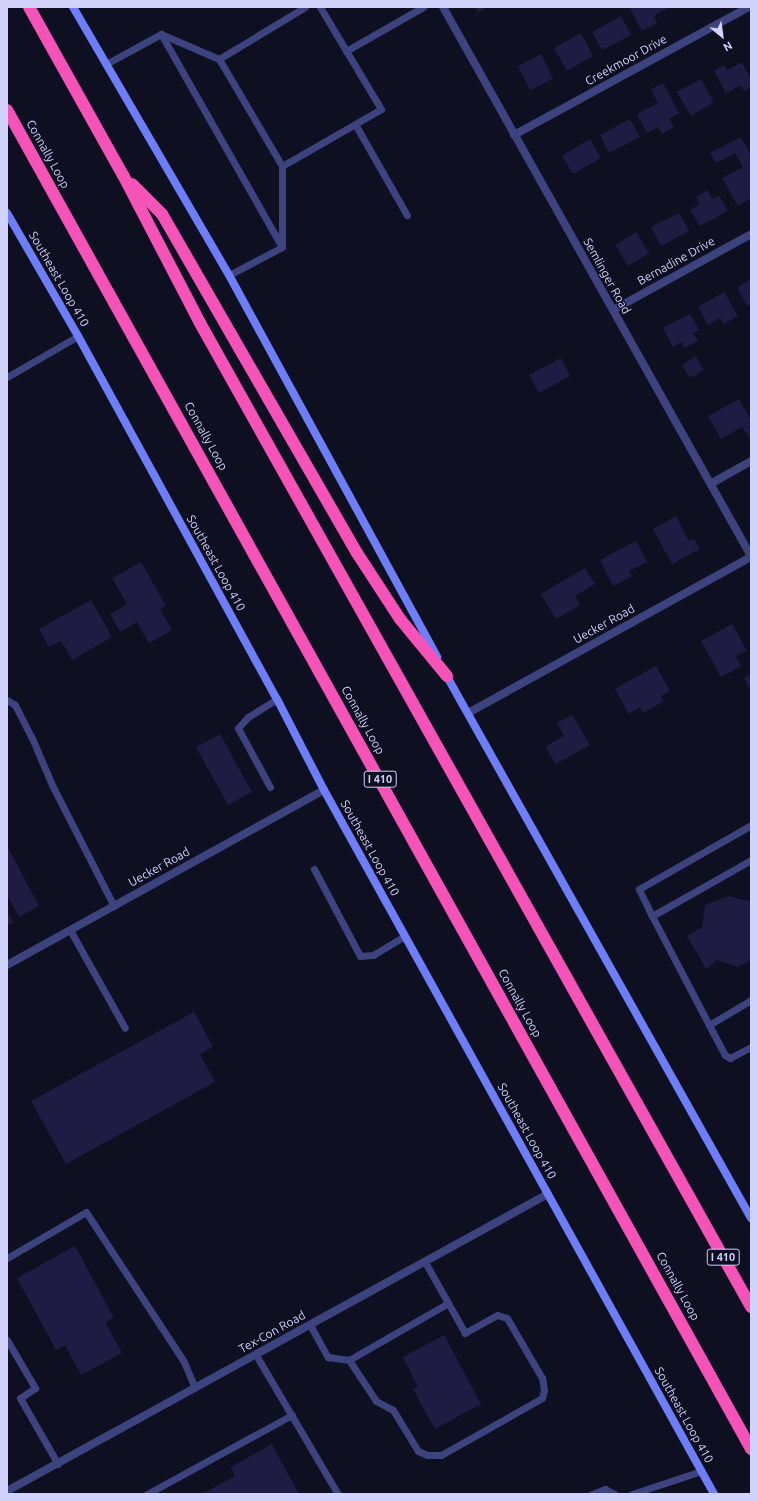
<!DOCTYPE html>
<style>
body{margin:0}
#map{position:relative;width:758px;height:1501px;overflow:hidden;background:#0f0f22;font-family:Ubuntu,sans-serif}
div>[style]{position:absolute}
.building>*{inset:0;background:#1e1c42}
.service>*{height:7px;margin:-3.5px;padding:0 3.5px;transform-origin:3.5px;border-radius:3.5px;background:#3c437e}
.minor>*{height:8px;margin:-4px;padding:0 4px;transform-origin:4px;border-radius:4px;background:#3c437e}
.secondary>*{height:8px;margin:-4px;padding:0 4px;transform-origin:4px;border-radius:4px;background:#6e7ef8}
.motorway>*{height:12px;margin:-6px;padding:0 6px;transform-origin:6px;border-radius:6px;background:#f653b8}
span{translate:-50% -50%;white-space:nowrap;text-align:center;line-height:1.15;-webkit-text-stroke:3px #0f0f22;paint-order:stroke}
.shield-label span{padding:1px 3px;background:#0f0f22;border:1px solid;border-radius:3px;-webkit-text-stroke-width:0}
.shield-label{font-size:11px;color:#d2d3fd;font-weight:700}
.street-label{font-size:12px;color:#d2d3fd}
.frame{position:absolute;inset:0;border:8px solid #d2d3fd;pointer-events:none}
.north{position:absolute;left:702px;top:16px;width:40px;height:40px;-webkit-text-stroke:3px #0f0f22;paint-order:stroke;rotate:151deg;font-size:11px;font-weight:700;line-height:16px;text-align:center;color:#d2d3fd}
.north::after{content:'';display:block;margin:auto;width:14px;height:18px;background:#d2d3fd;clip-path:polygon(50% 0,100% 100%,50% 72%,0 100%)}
</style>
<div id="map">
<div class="building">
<i style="clip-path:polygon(475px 7px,487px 7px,478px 12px)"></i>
<i style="clip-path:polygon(629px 7px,670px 7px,654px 16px,657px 23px,642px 31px)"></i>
<i style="clip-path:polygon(621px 16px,631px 35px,602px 50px,592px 32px)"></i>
<i style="clip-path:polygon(581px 33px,593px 56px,567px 71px,554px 48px)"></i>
<i style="clip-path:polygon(541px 54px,553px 79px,530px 90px,518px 66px)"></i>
<i style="clip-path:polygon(742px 62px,751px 79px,751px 87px,744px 91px,741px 85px,726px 93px,714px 71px,724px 65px,727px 70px)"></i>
<i style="clip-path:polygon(701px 79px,714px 102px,691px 116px,677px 92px)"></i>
<i style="clip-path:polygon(663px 83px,679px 113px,669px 119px,674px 127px,662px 134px,658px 127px,647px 133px,637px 114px,658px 103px,651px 89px)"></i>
<i style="clip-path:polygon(630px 119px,640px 137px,609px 153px,600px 135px)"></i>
<i style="clip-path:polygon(741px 137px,751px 155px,751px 198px,738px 206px,722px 178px,743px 167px,735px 153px,716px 163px,710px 153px)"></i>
<i style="clip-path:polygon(590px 139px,601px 158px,573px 174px,562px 156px)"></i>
<i style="clip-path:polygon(707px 190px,712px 199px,719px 196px,728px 211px,700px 226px,690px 210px,700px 204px,696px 197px)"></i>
<i style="clip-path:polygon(679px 213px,689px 231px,661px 246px,651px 227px)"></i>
<i style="clip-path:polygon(636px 232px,649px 253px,628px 266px,615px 245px)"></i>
<i style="clip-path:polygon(751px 279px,751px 304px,747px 306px,737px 288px)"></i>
<i style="clip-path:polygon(724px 292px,738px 316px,724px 324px,720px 318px,708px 325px,698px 307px)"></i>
<i style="clip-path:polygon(690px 314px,699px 330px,693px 333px,698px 341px,684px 348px,682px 342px,673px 347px,663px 328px)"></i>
<i style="clip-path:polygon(696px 356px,704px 370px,690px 378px,682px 365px)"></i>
<i style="clip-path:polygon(561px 358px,570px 376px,539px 393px,529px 375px)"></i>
<i style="clip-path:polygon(739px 399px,751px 420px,751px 440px,742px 427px,721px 439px,708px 416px)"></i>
<i style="clip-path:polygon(676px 516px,689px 541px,694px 539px,700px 549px,672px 564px,653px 529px)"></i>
<i style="clip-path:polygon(636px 541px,647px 562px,629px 571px,632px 576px,613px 586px,600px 560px)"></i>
<i style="clip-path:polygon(141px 562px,166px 606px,160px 609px,172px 630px,149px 643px,137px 622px,120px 632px,110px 614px,127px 604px,112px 578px)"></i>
<i style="clip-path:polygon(585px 568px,595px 584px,575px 596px,580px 605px,556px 619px,541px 594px)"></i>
<i style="clip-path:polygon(91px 600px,112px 637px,72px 660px,61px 641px,49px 647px,39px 629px)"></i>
<i style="clip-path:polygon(732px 624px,747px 651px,736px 656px,741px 666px,721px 677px,701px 641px)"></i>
<i style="clip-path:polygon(656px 666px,670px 691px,661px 696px,664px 701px,643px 713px,640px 707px,629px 714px,615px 689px)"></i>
<i style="clip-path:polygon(751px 674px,751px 691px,744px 678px)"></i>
<i style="clip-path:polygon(572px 715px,590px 745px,556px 764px,545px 747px,564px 736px,557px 723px)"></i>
<i style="clip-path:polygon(220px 734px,252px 792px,228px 805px,196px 747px)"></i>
<i style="clip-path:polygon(7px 846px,39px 906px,19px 917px,7px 895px)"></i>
<i style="clip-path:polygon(729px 896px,751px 902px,751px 960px,738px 967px,717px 960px,706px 969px,687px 936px,702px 927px,705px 905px)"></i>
<i style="clip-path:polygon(7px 911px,13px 923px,7px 926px)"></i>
<i style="clip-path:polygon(194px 1012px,213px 1047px,200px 1054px,215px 1082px,66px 1164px,31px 1101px)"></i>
<i style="clip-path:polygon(75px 1246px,114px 1318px,105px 1322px,122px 1353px,81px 1375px,65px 1345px,56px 1350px,17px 1278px)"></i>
<i style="clip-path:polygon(444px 1335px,481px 1404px,435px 1429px,413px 1389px,418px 1387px,403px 1357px)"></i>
<i style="clip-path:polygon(272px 1444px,299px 1494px,202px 1494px,235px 1476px,231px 1467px)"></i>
</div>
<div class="service">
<i style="left:305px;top:7px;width:100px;rotate:148.8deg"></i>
<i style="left:219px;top:59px;width:124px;rotate:59.5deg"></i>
<i style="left:282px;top:166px;width:114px;rotate:-29.9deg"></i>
<i style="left:381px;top:109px;width:119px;rotate:-120.9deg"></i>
<i style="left:161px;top:34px;width:245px;rotate:60.4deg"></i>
<i style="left:161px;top:34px;width:63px;rotate:23.3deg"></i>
<i style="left:346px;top:51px;width:89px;rotate:-29.7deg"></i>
<i style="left:106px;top:64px;width:63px;rotate:-28.6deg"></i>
<i style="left:355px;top:124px;width:105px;rotate:60.3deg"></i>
<i style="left:282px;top:246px;width:80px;rotate:-90deg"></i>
<i style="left:229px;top:275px;width:60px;rotate:-27.8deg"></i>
<i style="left:7px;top:377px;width:82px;rotate:-30deg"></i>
<i style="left:7px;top:700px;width:9px;rotate:32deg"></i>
<i style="left:15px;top:705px;width:37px;rotate:63deg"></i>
<i style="left:32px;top:738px;width:51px;rotate:66.9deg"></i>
<i style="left:52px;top:785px;width:136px;rotate:62.9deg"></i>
<i style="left:270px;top:787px;width:67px;rotate:-118.5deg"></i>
<i style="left:238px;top:728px;width:15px;rotate:-48deg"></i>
<i style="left:248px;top:717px;width:34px;rotate:-32deg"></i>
<i style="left:751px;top:860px;width:114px;rotate:150.5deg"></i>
<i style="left:652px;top:916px;width:123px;rotate:62.4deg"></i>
<i style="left:709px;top:1025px;width:49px;rotate:-30.8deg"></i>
<i style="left:314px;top:869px;width:98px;rotate:62.1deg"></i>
<i style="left:360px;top:956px;width:13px;rotate:-4deg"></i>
<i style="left:373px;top:955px;width:37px;rotate:-31deg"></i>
<i style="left:652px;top:916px;width:30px;rotate:-116deg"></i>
<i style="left:639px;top:889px;width:129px;rotate:-29.7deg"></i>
<i style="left:70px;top:930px;width:112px;rotate:60.7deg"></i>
<i style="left:709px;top:1025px;width:34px;rotate:62deg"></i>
<i style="left:725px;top:1055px;width:6px;rotate:31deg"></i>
<i style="left:730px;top:1058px;width:24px;rotate:-28deg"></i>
<i style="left:7px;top:1258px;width:91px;rotate:-30.2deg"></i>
<i style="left:86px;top:1212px;width:179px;rotate:56.8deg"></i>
<i style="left:184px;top:1362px;width:28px;rotate:67deg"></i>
<i style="left:310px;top:1325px;width:37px;rotate:61deg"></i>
<i style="left:328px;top:1357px;width:21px;rotate:8deg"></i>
<i style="left:349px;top:1360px;width:49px;rotate:56.6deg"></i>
<i style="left:376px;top:1401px;width:19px;rotate:28deg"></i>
<i style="left:393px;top:1410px;width:48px;rotate:58.6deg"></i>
<i style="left:418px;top:1451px;width:10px;rotate:24deg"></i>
<i style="left:427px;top:1455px;width:14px"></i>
<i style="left:441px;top:1455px;width:116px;rotate:-29.4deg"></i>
<i style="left:542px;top:1398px;width:8px;rotate:-76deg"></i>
<i style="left:544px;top:1390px;width:12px;rotate:-99deg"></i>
<i style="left:542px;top:1378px;width:69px;rotate:-120.3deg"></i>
<i style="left:507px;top:1318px;width:10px;rotate:-163deg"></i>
<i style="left:497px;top:1315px;width:37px;rotate:151deg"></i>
<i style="left:465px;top:1333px;width:81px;rotate:-119.4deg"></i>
<i style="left:7px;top:1340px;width:56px;rotate:59.7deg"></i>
<i style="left:35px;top:1388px;width:18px;rotate:146deg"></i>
<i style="left:20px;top:1398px;width:76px;rotate:60.1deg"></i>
<i style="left:256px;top:1355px;width:161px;rotate:59.5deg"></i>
<i style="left:349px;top:1360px;width:114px;rotate:-29.9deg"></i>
<i style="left:147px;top:1494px;width:165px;rotate:-28.6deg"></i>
<i style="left:592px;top:1494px;width:14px;rotate:-21deg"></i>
<i style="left:605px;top:1489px;width:11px;rotate:27deg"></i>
<i style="left:632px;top:1494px;width:73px;rotate:-18.4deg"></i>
</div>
<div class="minor">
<i style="left:443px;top:7px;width:629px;rotate:60.71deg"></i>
<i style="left:514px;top:135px;width:268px;rotate:-28.6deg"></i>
<i style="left:613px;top:310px;width:158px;rotate:-28.8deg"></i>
<i style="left:712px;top:483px;width:45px;rotate:-29.4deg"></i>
<i style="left:468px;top:713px;width:323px;rotate:-28.9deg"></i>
<i style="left:7px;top:965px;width:362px;rotate:-28.9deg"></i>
<i style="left:7px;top:1491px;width:617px;rotate:-28.77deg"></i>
</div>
<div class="secondary">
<i style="left:73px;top:7px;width:310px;rotate:59.8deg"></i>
<i style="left:229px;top:275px;width:435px;rotate:61.4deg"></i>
<i style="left:7px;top:213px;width:142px;rotate:60deg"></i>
<i style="left:78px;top:336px;width:414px;rotate:61.3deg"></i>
<i style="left:277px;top:699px;width:102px;rotate:62.7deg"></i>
<i style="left:324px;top:790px;width:805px;rotate:61.01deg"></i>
<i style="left:445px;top:673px;width:625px;rotate:60.69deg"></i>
</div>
<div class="motorway">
<i style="left:29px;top:7px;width:193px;rotate:60.8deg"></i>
<i style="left:123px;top:175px;width:167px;rotate:62.5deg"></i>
<i style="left:200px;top:323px;width:1128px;rotate:60.75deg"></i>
<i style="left:7px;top:110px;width:1532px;rotate:60.94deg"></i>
<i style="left:132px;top:184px;width:42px;rotate:45deg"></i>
<i style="left:162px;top:214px;width:391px;rotate:60.1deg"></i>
<i style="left:357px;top:553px;width:79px;rotate:56.9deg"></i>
<i style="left:400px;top:619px;width:74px;rotate:50.5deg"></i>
</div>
<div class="shield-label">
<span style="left:380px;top:779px">I 410</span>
<span style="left:723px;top:1257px">I 410</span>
</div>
<div class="street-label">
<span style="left:626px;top:60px;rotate:-29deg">Creekmoor Drive</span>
<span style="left:48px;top:154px;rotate:61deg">Connally Loop</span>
<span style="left:676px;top:261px;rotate:-29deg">Bernadine Drive</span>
<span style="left:607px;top:276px;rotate:61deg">Semlinger Road</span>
<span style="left:59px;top:279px;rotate:60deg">Southeast Loop 410</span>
<span style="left:206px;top:436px;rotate:61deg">Connally Loop</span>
<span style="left:216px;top:563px;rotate:61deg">Southeast Loop 410</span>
<span style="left:604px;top:624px;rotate:-29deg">Uecker Road</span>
<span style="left:363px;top:720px;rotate:61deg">Connally Loop</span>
<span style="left:370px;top:848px;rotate:61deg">Southeast Loop 410</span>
<span style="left:159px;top:867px;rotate:-29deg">Uecker Road</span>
<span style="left:520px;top:1003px;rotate:61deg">Connally Loop</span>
<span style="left:527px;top:1131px;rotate:61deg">Southeast Loop 410</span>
<span style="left:678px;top:1286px;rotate:61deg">Connally Loop</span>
<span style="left:272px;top:1332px;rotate:-29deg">Tex-Con Road</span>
<span style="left:684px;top:1415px;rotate:61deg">Southeast Loop 410</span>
</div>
<div class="frame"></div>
<div class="north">N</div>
</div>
